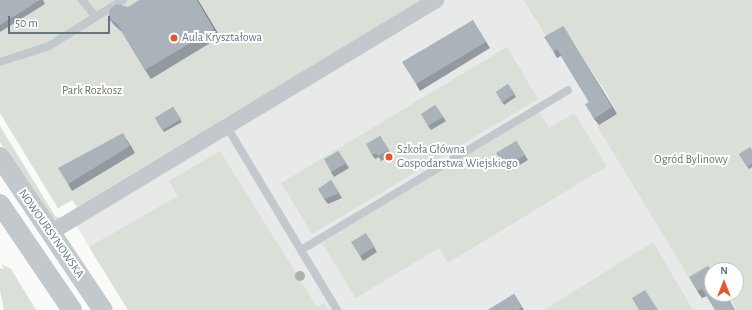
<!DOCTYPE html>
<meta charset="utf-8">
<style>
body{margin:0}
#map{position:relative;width:752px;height:310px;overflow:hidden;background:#fafaf8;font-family:"Alegreya Sans",sans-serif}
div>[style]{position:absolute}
.built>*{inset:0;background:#e8e9e9}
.green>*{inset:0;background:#dadfd7}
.service>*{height:8px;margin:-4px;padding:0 4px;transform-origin:4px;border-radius:4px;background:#c3c8cc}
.minor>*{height:16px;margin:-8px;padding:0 8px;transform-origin:8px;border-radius:8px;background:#c3c8cc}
.tertiary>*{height:20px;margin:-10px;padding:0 10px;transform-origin:10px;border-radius:10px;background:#c3c8cc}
.trees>*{width:10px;height:10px;margin:-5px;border-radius:50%;background:#aab4a7}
.wall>*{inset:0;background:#929a9f}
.shaded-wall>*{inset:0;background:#777d82}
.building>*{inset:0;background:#aab3b9}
.dots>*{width:11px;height:11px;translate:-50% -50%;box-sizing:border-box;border:2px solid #fff;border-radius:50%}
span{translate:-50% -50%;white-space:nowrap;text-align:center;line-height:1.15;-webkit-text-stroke:4px #fff;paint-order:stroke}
.poi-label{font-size:12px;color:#657683}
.left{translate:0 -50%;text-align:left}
.park-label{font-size:12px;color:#687a64}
.street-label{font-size:12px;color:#657683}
.north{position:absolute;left:704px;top:262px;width:40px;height:40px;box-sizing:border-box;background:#fff;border:1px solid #c1c8cd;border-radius:50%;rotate:0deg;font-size:11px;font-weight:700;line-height:16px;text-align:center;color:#657683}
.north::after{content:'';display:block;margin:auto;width:14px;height:18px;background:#e4572e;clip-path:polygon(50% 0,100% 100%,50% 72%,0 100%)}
.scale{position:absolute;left:8px;top:16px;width:102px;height:18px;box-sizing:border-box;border:2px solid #657683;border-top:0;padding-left:5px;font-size:12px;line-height:14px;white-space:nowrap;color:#657683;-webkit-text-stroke:3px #fff;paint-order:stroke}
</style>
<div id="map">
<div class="built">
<i style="clip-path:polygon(evenodd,0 0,523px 0,548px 41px,615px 0,686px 0,752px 310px,128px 310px,75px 224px,84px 218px,77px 207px,72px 200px,58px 208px,0 113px,0 0,712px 270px,736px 270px,736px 294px,712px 294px,712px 270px)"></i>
</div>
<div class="green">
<i style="clip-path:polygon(0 0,421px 0,77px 207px,72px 200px,58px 208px,0 113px)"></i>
<i style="clip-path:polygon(523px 0,752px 0,752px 310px,738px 310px,728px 294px,736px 294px,736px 270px,712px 270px,693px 284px,597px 126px,617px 114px,611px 100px,567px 33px,548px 40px)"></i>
<i style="clip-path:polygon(507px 47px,538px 99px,312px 234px,281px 183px)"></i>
<i style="clip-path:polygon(539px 111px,549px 128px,574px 113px,607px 166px,448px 263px,439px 248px,356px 298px,322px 243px)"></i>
<i style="clip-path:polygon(0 126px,55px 216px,62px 219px,54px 221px,43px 212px,0 142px)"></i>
<i style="clip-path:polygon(220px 151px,317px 307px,324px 303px,329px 310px,128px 310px,89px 247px,178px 196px,169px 181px)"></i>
<i style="clip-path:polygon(653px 242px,693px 310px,544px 310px)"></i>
<i style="clip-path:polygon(1px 264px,11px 269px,36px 310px,4px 310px,0 291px,0 268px,4px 269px)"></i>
</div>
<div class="service">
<i style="left:82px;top:0;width:22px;rotate:51deg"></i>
<i style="left:0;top:62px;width:52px;rotate:-18.1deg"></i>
<i style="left:49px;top:46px;width:87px;rotate:-31.9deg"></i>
<i style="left:227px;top:127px;width:214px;rotate:59deg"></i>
<i style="left:301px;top:250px;width:311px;rotate:-30.9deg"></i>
</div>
<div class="minor">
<i style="left:50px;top:233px;width:451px;rotate:-31.1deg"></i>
</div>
<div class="tertiary">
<i style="left:0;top:157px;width:184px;rotate:56.1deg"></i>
<i style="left:0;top:204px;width:128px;rotate:55.8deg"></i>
</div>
<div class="trees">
<i style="left:300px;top:276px"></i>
</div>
<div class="wall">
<i style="clip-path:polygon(0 0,43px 0,45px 4px,0 32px)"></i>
<i style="clip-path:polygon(198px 0,220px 37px,151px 79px,145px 70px,122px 32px,114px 25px,108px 17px,128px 7px)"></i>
<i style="clip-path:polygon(563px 26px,617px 114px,599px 125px,594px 119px,589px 102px,561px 56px,557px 58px,553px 51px)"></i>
<i style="clip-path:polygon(477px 27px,490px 48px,420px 91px,416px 84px)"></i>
<i style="clip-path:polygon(508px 84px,516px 97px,504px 105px,496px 92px)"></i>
<i style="clip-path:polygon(435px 105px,446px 121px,431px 130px,428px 126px)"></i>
<i style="clip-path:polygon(173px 107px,182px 122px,164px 132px,155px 118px)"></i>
<i style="clip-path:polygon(380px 136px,392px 155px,381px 161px,379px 157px,375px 159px,372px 155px)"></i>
<i style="clip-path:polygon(127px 140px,135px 153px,72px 191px,68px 184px)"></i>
<i style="clip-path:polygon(516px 141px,528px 160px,508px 172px,505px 167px)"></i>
<i style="clip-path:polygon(752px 150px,752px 167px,749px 169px,739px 154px)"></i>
<i style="clip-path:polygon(338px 151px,349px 168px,334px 177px,331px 172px)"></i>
<i style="clip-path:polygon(331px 180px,342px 198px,328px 204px,324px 199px)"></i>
<i style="clip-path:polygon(369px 238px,377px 252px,363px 261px,360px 256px)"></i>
<i style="clip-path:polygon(708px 266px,712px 272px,712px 294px,726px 294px,735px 310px,707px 296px,702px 298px,697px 291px)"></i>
<i style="clip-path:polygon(514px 294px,524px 310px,488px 310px)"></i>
</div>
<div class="shaded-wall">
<i style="clip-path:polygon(197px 0,198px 0,220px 37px,214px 29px)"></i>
<i style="clip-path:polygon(563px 26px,567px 33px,617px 114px,612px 107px)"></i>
<i style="clip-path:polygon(123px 133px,127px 140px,135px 153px,130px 146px)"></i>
</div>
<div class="building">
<i style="clip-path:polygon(0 0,40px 0,0 25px)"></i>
<i style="clip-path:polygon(139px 0,197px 0,214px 29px,145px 70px,118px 25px,108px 17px,110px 9px,117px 4px,128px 7px)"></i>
<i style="clip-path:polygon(473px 20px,486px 42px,416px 84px,402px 62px)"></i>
<i style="clip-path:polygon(563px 26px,612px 107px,594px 119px,585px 104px,589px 102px,557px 49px,553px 51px,544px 37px)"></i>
<i style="clip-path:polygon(508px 84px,515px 94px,502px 102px,496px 92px)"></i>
<i style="clip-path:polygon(435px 105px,443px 117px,428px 126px,421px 114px)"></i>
<i style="clip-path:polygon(173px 107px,181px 119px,162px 130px,155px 118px)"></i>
<i style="clip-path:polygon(123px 133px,130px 146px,68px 184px,58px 168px)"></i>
<i style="clip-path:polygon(380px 136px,389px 150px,378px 156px,376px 153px,372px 155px,366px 144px)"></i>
<i style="clip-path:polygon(516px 141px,525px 155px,505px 167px,496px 153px)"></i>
<i style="clip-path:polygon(750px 147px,752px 150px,752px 164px,747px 167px,739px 154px)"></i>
<i style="clip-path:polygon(338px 151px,346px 163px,331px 172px,324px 159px)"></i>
<i style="clip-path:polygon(331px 180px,339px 193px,324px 199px,318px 189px)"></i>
<i style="clip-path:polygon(366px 233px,374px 247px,360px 256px,351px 242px)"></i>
<i style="clip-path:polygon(708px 266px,712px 273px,712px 294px,725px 294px,735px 310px,715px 310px,702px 289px,697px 291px,689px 277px)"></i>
<i style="clip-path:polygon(645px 290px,658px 310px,639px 310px,632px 298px)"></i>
<i style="clip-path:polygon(514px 294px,522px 307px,518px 310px,488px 310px)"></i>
</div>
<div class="dots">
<i style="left:174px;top:38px;background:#e4572e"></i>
<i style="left:389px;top:157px;background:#e4572e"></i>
</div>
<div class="poi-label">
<span class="left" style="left:182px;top:38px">Aula Kryształowa</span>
<span class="left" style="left:397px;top:157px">Szkoła Główna<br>Gospodarstwa Wiejskiego</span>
</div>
<div class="park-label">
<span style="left:92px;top:91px">Park Rozkosz</span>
<span style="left:691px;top:160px">Ogród Bylinowy</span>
</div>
<div class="street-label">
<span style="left:51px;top:234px;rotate:55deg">NOWOURSYNOWSKA</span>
</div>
<div class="north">N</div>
<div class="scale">50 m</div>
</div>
